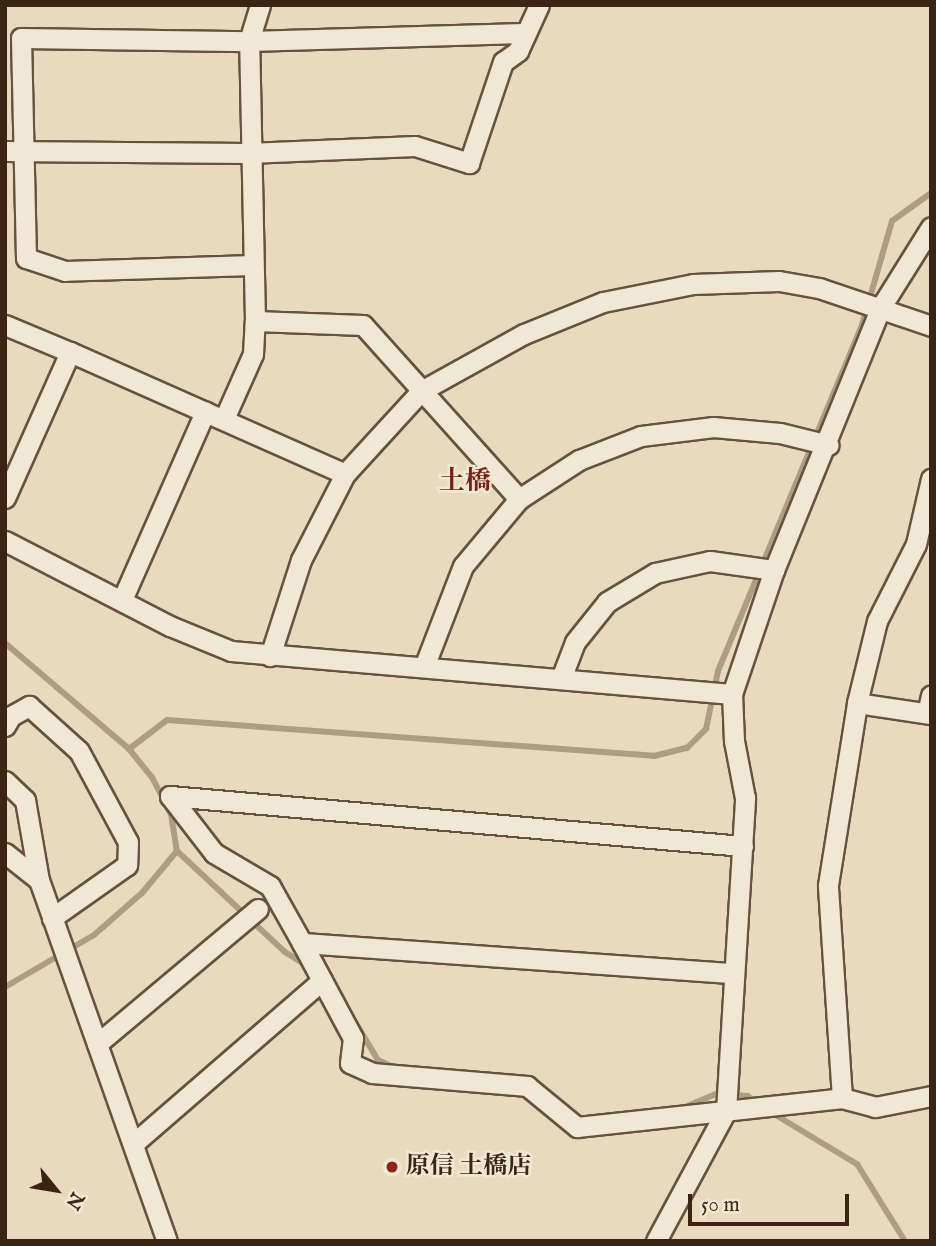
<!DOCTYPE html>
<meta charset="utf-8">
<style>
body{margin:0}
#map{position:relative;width:936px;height:1246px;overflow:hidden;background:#e8dbbd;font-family:"IM FELL English","Noto Serif JP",serif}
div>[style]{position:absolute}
.stream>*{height:6px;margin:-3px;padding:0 3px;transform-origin:3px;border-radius:3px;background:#ae9d84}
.roads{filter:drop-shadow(2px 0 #67523f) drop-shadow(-2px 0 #67523f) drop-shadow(0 2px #67523f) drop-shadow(0 -2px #67523f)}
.minor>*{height:19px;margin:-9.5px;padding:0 9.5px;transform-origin:9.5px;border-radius:9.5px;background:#f0e8d4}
.dots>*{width:19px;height:19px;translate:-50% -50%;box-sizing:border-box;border:4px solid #f0e8d4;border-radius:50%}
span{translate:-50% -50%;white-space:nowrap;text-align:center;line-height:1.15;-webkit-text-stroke:5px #f0e8d4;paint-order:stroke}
.poi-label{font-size:24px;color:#3c2415;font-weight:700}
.left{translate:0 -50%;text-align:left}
.neighbourhood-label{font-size:26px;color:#7a1f14;font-weight:700}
.frame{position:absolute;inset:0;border:7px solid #3c2415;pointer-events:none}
.north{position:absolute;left:21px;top:1155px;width:70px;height:70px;-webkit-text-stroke:5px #f0e8d4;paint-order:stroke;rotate:120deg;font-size:19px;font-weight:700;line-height:28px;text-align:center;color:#3c2415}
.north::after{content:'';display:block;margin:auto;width:24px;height:32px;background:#3c2415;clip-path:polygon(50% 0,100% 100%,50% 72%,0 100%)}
.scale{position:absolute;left:688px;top:1194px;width:161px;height:32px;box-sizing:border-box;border:4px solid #3c2415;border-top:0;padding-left:9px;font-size:21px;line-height:24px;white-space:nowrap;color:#3c2415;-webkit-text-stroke:5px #f0e8d4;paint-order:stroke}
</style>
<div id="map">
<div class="stream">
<i style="left:5px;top:643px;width:163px;rotate:40.5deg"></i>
<i style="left:129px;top:749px;width:38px;rotate:51deg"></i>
<i style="left:153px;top:779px;width:39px;rotate:63deg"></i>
<i style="left:171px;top:814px;width:37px;rotate:81deg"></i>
<i style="left:177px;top:851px;width:148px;rotate:43.1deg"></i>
<i style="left:285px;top:952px;width:28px;rotate:32deg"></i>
<i style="left:129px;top:749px;width:48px;rotate:-37.3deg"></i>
<i style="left:167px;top:720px;width:488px;rotate:4.2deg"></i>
<i style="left:654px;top:756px;width:34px;rotate:-14deg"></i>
<i style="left:687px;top:748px;width:27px;rotate:-45deg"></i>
<i style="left:706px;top:729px;width:59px;rotate:-78.3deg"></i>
<i style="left:718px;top:671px;width:375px;rotate:-67.4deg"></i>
<i style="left:862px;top:325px;width:108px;rotate:-73.9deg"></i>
<i style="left:892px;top:221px;width:48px;rotate:-35.7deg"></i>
<i style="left:5px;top:987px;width:103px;rotate:-30.3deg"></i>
<i style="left:94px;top:935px;width:64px;rotate:-41.2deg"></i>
<i style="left:142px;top:893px;width:55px;rotate:-50.2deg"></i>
<i style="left:355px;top:1022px;width:44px;rotate:58.8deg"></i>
<i style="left:378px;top:1060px;width:19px;rotate:25deg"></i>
<i style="left:685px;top:1107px;width:36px;rotate:-23deg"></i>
<i style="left:718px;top:1093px;width:30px;rotate:6deg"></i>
<i style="left:748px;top:1096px;width:11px;rotate:38deg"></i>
<i style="left:769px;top:1111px;width:103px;rotate:31.1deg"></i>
<i style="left:857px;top:1164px;width:91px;rotate:58.1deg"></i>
</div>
<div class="roads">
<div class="minor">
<i style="left:5px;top:151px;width:243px;rotate:0.5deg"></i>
<i style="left:248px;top:153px;width:167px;rotate:-2.4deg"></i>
<i style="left:415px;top:146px;width:57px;rotate:17.5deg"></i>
<i style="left:469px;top:163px;width:107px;rotate:-71.4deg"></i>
<i style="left:503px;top:62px;width:19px;rotate:-36deg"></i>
<i style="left:518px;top:51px;width:51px;rotate:-65.5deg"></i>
<i style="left:252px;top:265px;width:187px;rotate:178.2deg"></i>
<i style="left:65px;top:271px;width:41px;rotate:-161.6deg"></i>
<i style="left:26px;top:258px;width:220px;rotate:-91.3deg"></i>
<i style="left:21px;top:38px;width:228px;rotate:0.8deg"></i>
<i style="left:249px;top:41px;width:276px;rotate:-1.7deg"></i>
<i style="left:255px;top:321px;width:280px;rotate:-91.2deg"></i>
<i style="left:249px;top:41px;width:38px;rotate:-73deg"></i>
<i style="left:5px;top:325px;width:70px;rotate:22.6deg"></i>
<i style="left:224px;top:419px;width:71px;rotate:-66deg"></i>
<i style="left:253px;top:354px;width:33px;rotate:-87deg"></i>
<i style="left:255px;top:321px;width:108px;rotate:2.1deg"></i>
<i style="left:363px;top:325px;width:234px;rotate:48.1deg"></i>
<i style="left:345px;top:474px;width:113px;rotate:-47.5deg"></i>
<i style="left:421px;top:391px;width:118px;rotate:-29deg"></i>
<i style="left:524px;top:334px;width:85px;rotate:-22.1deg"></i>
<i style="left:603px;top:302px;width:92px;rotate:-11.3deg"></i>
<i style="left:693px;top:284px;width:86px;rotate:-2deg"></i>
<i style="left:779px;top:281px;width:41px;rotate:9.9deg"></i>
<i style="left:819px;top:288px;width:118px;rotate:18.7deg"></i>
<i style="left:5px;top:498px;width:160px;rotate:-66deg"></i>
<i style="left:70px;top:352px;width:301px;rotate:23.9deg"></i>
<i style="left:345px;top:474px;width:97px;rotate:117.1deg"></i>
<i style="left:301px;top:560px;width:101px;rotate:107.9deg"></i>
<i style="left:5px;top:541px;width:186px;rotate:27.3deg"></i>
<i style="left:170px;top:626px;width:66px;rotate:22.3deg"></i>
<i style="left:231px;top:651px;width:503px;rotate:4.91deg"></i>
<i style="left:122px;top:600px;width:206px;rotate:-66.2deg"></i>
<i style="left:424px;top:667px;width:108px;rotate:-68.9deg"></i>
<i style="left:463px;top:566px;width:87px;rotate:-50.1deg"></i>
<i style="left:519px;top:499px;width:72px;rotate:-33deg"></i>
<i style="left:579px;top:460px;width:66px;rotate:-21.2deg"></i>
<i style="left:641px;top:436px;width:73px;rotate:-7.1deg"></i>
<i style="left:713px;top:427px;width:67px;rotate:5.1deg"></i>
<i style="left:780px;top:433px;width:50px;rotate:13.8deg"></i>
<i style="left:562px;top:676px;width:36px;rotate:-69deg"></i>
<i style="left:575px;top:642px;width:51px;rotate:-51.3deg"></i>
<i style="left:607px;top:602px;width:56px;rotate:-31.1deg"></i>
<i style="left:655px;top:573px;width:56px;rotate:-12.3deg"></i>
<i style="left:710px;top:561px;width:65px;rotate:8deg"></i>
<i style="left:857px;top:703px;width:84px;rotate:-76.3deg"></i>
<i style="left:877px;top:621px;width:86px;rotate:-63.1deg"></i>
<i style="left:916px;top:544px;width:67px;rotate:-77deg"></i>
<i style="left:927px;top:713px;width:18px;rotate:-77deg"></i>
<i style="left:5px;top:726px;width:12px;rotate:-59deg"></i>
<i style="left:11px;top:716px;width:21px;rotate:-29deg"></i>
<i style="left:29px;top:706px;width:67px;rotate:42deg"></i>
<i style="left:79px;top:751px;width:103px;rotate:61.7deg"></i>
<i style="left:128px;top:842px;width:23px;rotate:92deg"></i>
<i style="left:127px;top:865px;width:92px;rotate:144.8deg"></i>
<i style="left:5px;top:781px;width:28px;rotate:44deg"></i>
<i style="left:25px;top:800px;width:81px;rotate:80.1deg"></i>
<i style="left:170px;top:796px;width:72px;rotate:52.3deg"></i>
<i style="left:214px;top:853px;width:65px;rotate:30.5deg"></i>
<i style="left:270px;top:886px;width:65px;rotate:60.7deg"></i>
<i style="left:302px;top:943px;width:430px;rotate:4deg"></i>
<i style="left:170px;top:796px;width:575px;rotate:4.99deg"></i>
<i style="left:5px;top:853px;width:43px;rotate:38.5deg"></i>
<i style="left:39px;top:880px;width:383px;rotate:70.5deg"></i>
<i style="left:302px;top:943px;width:108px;rotate:61.8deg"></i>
<i style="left:353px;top:1038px;width:25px;rotate:97deg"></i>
<i style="left:350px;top:1063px;width:24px;rotate:24deg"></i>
<i style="left:372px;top:1073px;width:156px;rotate:4.8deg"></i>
<i style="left:527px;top:1086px;width:65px;rotate:39.4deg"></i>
<i style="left:577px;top:1127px;width:267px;rotate:-6.2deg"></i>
<i style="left:842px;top:1098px;width:213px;rotate:-93.8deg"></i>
<i style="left:828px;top:885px;width:184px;rotate:-80.9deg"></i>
<i style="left:857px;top:703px;width:75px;rotate:8.5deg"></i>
<i style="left:97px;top:1044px;width:210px;rotate:-40deg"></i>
<i style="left:842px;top:1098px;width:34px;rotate:15deg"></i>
<i style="left:875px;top:1107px;width:57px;rotate:-11.1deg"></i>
<i style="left:133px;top:1144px;width:250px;rotate:-40.9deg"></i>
<i style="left:656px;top:1241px;width:148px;rotate:-61.7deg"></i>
<i style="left:726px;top:1111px;width:314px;rotate:-86.5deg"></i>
<i style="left:745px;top:798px;width:58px;rotate:-100.9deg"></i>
<i style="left:734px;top:741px;width:47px;rotate:-92.4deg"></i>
<i style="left:732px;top:694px;width:131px;rotate:-71.3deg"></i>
<i style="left:774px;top:570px;width:284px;rotate:-67.9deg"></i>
<i style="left:881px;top:307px;width:94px;rotate:-58deg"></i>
</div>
</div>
<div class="dots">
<i style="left:392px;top:1167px;background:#8f2418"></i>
</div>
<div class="poi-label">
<span class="left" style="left:406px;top:1167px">原信 土橋店</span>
</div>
<div class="neighbourhood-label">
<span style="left:465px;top:482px">土橋</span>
</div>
<div class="frame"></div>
<div class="north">N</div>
<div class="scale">50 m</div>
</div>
